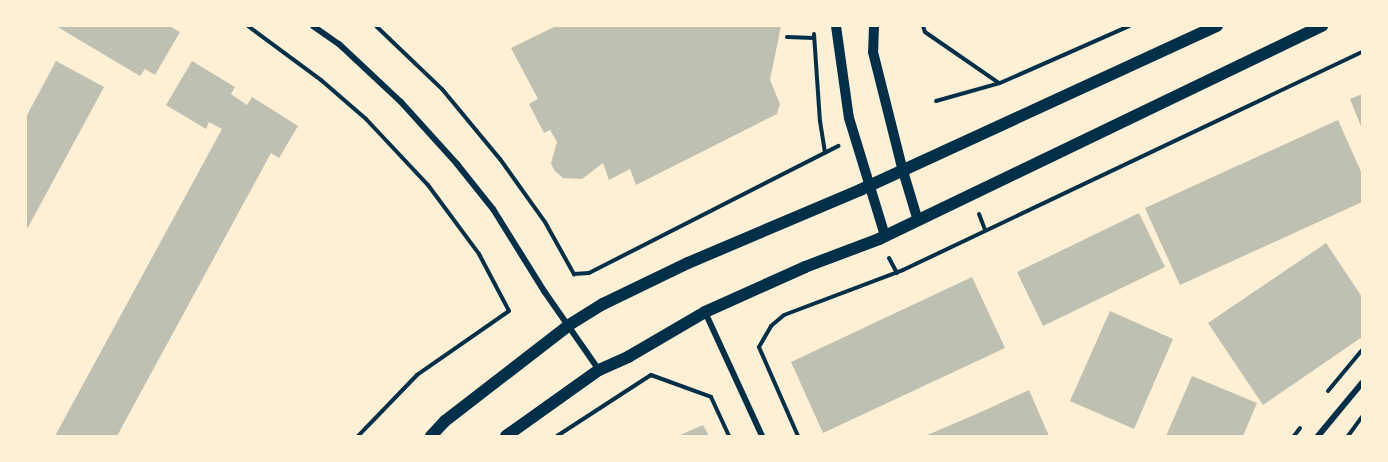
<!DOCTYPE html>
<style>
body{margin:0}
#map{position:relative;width:1388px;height:462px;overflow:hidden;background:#fdf0d5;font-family:Arial,sans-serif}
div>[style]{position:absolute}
.building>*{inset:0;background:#bec0b2}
.path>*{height:4px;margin:-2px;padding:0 2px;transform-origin:2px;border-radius:2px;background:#003049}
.minor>*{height:6px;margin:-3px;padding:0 3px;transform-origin:3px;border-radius:3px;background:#003049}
.tertiary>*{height:10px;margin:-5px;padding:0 5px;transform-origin:5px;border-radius:5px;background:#003049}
.secondary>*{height:12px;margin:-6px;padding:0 6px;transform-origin:6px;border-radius:6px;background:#003049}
span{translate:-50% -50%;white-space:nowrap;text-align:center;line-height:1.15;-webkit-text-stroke:6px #fdf0d5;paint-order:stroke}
.frame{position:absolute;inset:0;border:27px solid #fdf0d5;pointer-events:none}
</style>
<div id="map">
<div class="building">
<i style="clip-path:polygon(56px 26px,169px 26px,180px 32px,155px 75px,145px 69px,140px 76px)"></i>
<i style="clip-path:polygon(556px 26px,781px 26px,770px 80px,780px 104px,777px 114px,636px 185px,630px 169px,609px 180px,603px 163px,582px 179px,563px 178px,554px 170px,551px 163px,557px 142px,550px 130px,544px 133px,529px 104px,538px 99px,511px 48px)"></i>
<i style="clip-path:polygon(56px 61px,104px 87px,26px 231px,26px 117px)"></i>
<i style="clip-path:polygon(192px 61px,235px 87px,231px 94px,247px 105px,252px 97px,298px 126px,279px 158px,271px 153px,117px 436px,55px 436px,222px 129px,209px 122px,206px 129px,166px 105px)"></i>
<i style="clip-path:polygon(1362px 94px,1362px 129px,1350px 99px)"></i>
<i style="clip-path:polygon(1338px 120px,1362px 174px,1362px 202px,1180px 285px,1145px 208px)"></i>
<i style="clip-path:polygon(1139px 213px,1165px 267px,1043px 326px,1017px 272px)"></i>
<i style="clip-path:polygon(1326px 243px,1362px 297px,1362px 337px,1263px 405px,1208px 323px)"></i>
<i style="clip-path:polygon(972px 277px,1005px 348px,823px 433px,791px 362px)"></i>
<i style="clip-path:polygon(1110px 311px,1173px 339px,1134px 429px,1070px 401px)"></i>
<i style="clip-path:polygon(1192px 376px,1257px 403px,1243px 436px,1166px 436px)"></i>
<i style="clip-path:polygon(1029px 390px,1049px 436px,925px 436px,981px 412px)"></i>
<i style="clip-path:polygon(703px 425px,709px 436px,678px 436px)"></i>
</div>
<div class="path">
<i style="left:248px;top:26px;width:91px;rotate:36.5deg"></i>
<i style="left:321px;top:80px;width:60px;rotate:40.9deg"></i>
<i style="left:366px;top:119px;width:91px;rotate:46.8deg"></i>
<i style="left:428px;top:185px;width:86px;rotate:53.5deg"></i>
<i style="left:479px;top:254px;width:64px;rotate:62.2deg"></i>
<i style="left:509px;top:311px;width:112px;rotate:145.2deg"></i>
<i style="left:417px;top:375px;width:85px;rotate:134deg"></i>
<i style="left:376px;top:26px;width:91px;rotate:43.7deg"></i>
<i style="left:442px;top:89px;width:91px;rotate:50.4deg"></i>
<i style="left:500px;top:159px;width:77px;rotate:54.5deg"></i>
<i style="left:545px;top:222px;width:60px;rotate:60.9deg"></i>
<i style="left:574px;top:274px;width:15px;rotate:-4deg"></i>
<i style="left:589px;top:273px;width:280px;rotate:-27deg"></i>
<i style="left:923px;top:26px;width:6px;rotate:72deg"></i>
<i style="left:925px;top:32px;width:90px;rotate:34.6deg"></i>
<i style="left:814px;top:34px;width:87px;rotate:86.1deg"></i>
<i style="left:820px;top:121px;width:31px;rotate:81deg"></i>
<i style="left:787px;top:37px;width:27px;rotate:2deg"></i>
<i style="left:936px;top:101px;width:66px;rotate:-15.7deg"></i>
<i style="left:1000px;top:83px;width:141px;rotate:-23.8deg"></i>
<i style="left:979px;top:214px;width:17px;rotate:69deg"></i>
<i style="left:889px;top:258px;width:17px;rotate:62deg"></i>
<i style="left:1328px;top:391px;width:53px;rotate:-50.3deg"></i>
<i style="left:557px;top:436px;width:112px;rotate:-33deg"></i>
<i style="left:651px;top:375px;width:64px;rotate:20.1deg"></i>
<i style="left:711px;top:397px;width:43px;rotate:65.2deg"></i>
<i style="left:798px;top:436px;width:97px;rotate:-113.7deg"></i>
<i style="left:759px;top:347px;width:24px;rotate:-60deg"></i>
<i style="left:771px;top:326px;width:17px;rotate:-40deg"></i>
<i style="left:784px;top:315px;width:127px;rotate:-20.7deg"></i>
<i style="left:903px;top:270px;width:508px;rotate:-25.41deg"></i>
<i style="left:1294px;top:436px;width:10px;rotate:-53deg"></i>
<i style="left:1348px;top:436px;width:24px;rotate:-54deg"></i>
</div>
<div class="minor">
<i style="left:313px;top:26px;width:32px;rotate:35deg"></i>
<i style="left:339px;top:44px;width:85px;rotate:43.1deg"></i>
<i style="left:401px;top:102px;width:84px;rotate:47.9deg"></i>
<i style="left:457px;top:164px;width:58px;rotate:51.3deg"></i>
<i style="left:493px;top:209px;width:97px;rotate:58.1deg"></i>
<i style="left:544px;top:291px;width:96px;rotate:55.2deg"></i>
<i style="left:705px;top:312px;width:136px;rotate:65.3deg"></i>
<i style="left:1318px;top:436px;width:69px;rotate:-50.3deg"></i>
</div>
<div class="tertiary">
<i style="left:836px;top:26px;width:93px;rotate:82deg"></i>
<i style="left:849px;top:118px;width:123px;rotate:73deg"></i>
<i style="left:874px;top:26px;width:26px;rotate:92deg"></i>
<i style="left:873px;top:52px;width:123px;rotate:75.9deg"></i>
<i style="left:903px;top:171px;width:52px;rotate:73.3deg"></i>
</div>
<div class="secondary">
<i style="left:431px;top:436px;width:21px;rotate:-47deg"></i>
<i style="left:445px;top:421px;width:157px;rotate:-37.7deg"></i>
<i style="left:569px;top:325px;width:40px;rotate:-32deg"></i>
<i style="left:603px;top:304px;width:94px;rotate:-25.8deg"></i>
<i style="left:688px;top:263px;width:187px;rotate:-23deg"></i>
<i style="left:860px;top:190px;width:393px;rotate:-24.7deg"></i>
<i style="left:506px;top:436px;width:114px;rotate:-35.4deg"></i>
<i style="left:599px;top:370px;width:32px;rotate:-24deg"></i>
<i style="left:628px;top:357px;width:89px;rotate:-30.3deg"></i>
<i style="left:705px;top:312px;width:110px;rotate:-24.2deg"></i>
<i style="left:805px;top:267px;width:79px;rotate:-20.7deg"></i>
<i style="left:879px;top:239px;width:492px;rotate:-25.7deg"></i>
</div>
<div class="frame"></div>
</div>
